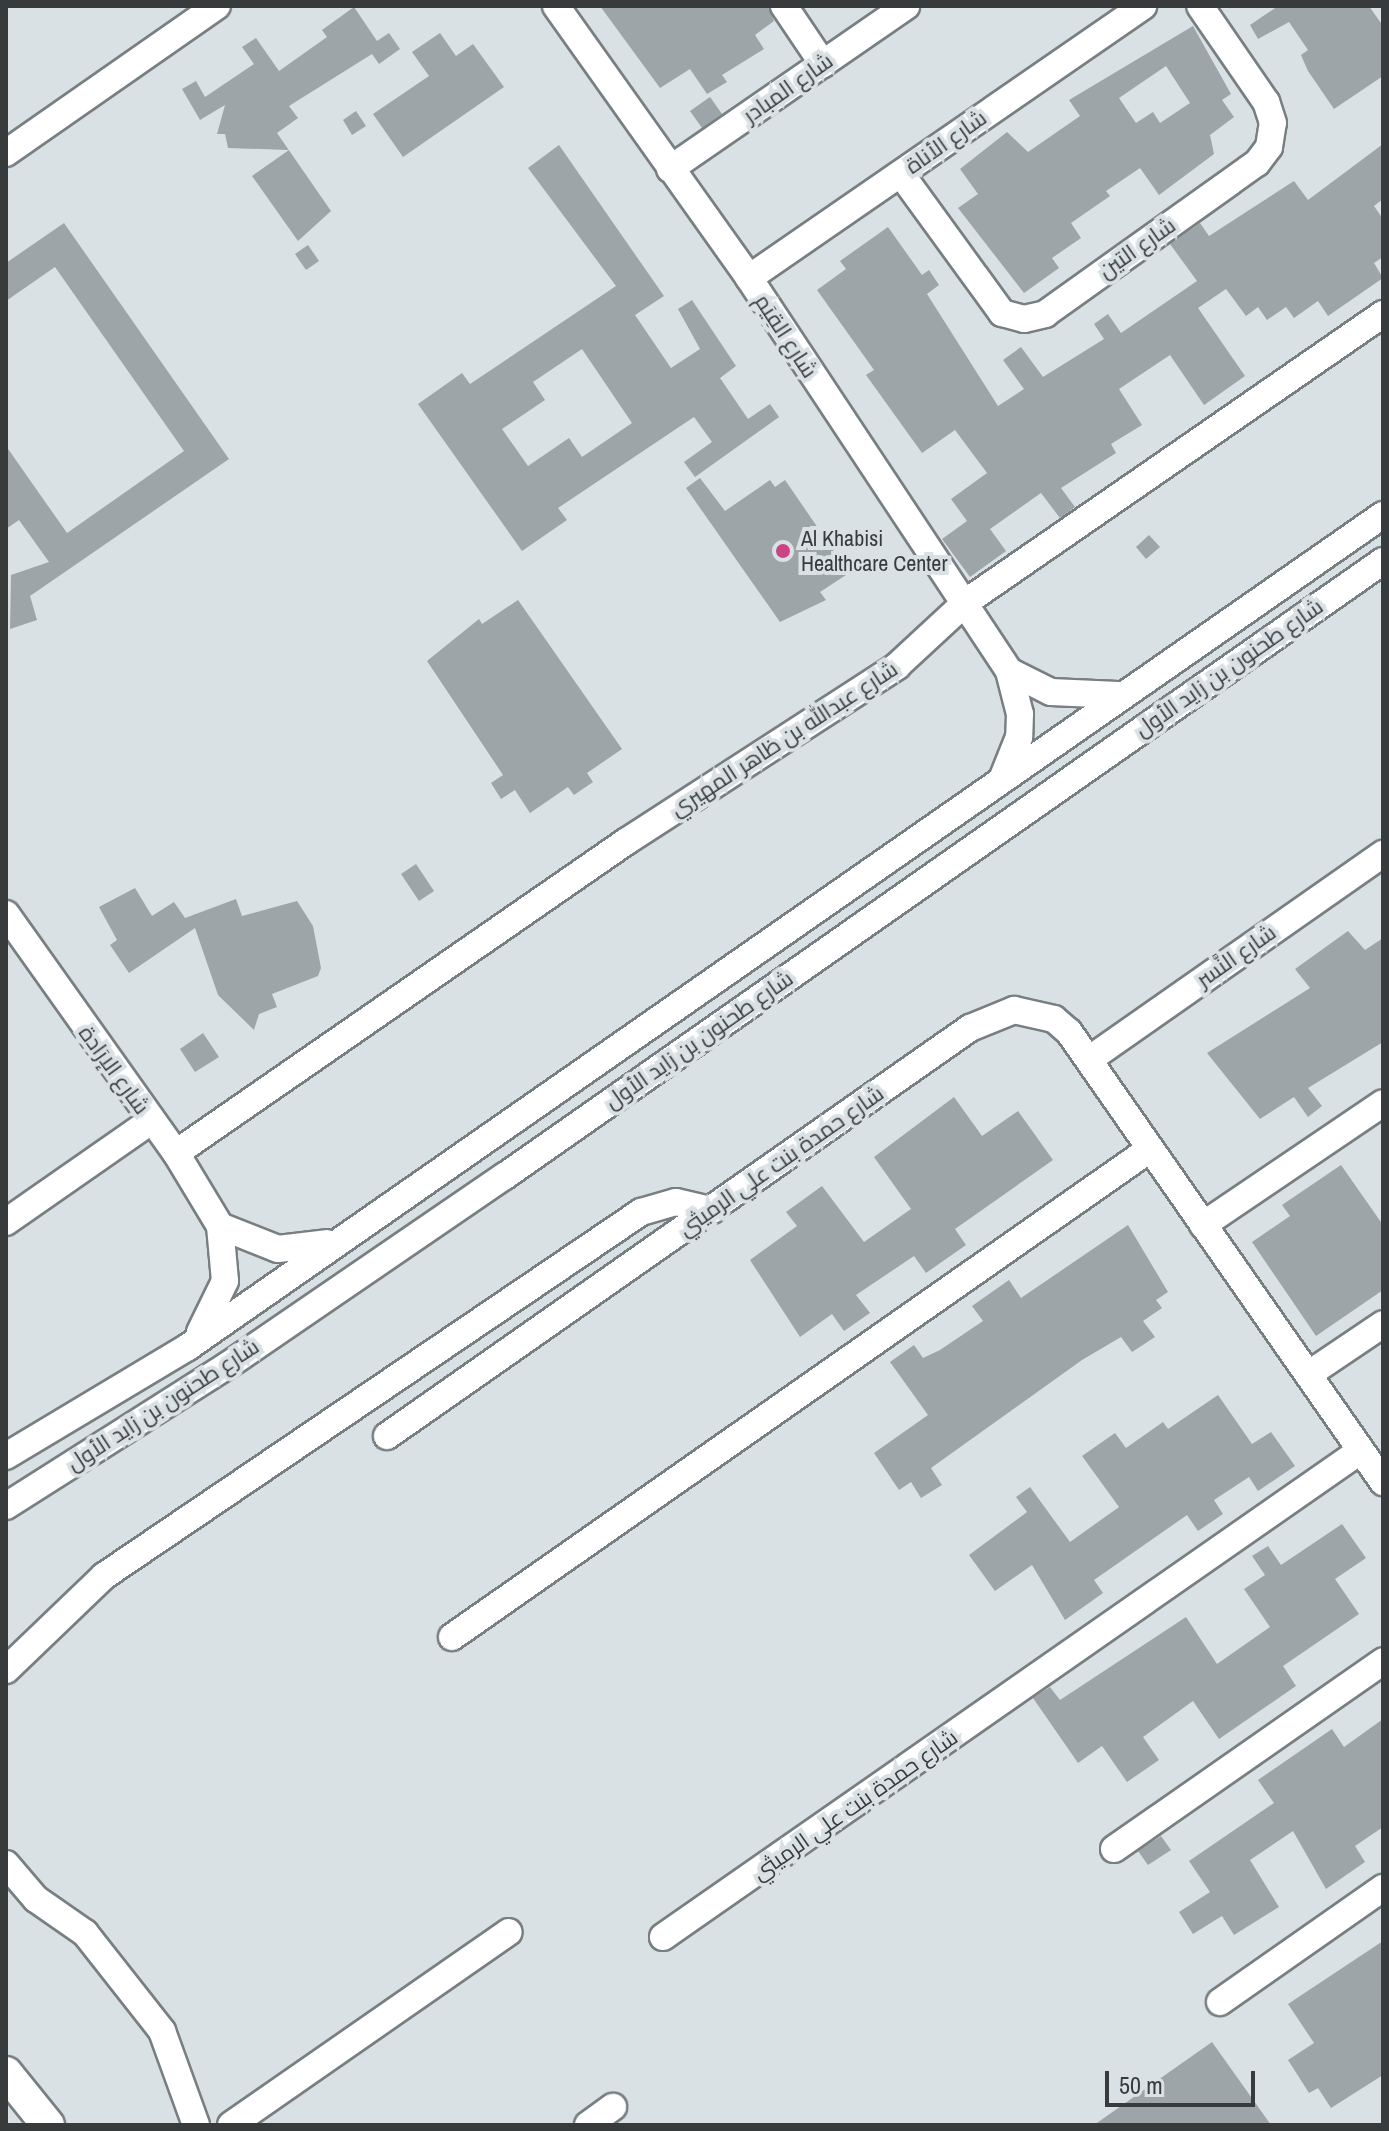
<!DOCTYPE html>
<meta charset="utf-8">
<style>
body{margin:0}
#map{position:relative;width:1389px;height:2131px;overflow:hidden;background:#dae1e5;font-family:"Archivo Narrow",Cairo,sans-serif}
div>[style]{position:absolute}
.building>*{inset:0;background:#9da5a8}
.roads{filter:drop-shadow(2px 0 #787f82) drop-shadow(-2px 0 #787f82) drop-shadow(0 2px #787f82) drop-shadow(0 -2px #787f82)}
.minor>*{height:26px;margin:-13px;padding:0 13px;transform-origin:13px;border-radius:13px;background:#fff}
.major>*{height:32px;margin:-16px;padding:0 16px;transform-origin:16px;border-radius:16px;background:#fff}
.dots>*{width:22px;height:22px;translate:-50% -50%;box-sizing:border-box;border:4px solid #dae1e5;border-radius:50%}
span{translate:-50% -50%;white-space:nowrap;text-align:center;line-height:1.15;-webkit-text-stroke:8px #dae1e5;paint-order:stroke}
.street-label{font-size:22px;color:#383b3c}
.poi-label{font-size:22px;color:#383b3c}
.left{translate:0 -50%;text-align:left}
.frame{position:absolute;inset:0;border:8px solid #383b3c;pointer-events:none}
.scale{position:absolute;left:1105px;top:2071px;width:150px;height:36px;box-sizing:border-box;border:4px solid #383b3c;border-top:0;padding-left:10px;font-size:24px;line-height:28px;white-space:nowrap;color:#383b3c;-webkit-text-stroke:6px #dae1e5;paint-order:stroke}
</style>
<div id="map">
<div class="building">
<i style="clip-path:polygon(600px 6px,768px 6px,774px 21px,755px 35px,764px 49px,722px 75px,727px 82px,707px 94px,690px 69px,660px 88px)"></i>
<i style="clip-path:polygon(1278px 6px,1369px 6px,1383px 26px,1383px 76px,1334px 109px,1308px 71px,1301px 55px,1308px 50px,1289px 22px,1258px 39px,1250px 25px)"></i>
<i style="clip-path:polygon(354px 7px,377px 41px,389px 33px,400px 49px,379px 64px,372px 54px,289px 106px,298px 118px,277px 133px,331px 211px,298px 241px,252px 176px,289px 150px,228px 148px,225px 134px,217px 134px,225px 105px,200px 120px,182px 89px,196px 81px,205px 97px,254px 64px,242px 47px,256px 38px,279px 71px,327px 37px,322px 30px)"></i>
<i style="clip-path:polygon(evenodd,1193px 26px,1231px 94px,1222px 100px,1234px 117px,1210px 135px,1214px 154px,1159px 195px,1140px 168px,1106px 191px,1110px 196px,1071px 223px,1081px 238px,1052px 258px,1059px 268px,1024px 293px,958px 208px,978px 194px,960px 169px,1007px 132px,1028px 152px,1080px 116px,1069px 100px,1193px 26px,1166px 66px,1190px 103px,1160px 123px,1153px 112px,1136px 123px,1119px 98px,1166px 66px)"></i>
<i style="clip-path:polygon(440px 33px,456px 56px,473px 44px,504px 87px,403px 157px,373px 114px,429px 76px,412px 52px)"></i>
<i style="clip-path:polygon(710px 97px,722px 114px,702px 128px,690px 111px)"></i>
<i style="clip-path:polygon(356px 111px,366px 126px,352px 135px,343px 120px)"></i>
<i style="clip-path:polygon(1383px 144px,1383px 199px,1374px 206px,1383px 219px,1383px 257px,1374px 263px,1383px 278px,1328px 316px,1318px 301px,1294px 318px,1286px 307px,1267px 320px,1258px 307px,1246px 316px,1226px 289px,1198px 308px,1245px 376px,1204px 405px,1170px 355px,1119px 389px,1142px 425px,1111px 444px,1116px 453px,1061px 488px,1075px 507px,1060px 518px,1041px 493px,990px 529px,1006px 551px,970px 577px,942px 539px,967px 521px,951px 499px,987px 473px,955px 430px,922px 453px,866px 375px,874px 370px,817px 290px,846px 269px,840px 261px,888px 227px,922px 275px,929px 270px,939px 285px,927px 294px,998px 406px,1024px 389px,1003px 360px,1021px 347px,1043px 377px,1104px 339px,1094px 324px,1108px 314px,1121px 333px,1197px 281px,1170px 244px,1200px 223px,1209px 236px,1294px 181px,1308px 200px)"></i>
<i style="clip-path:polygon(evenodd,559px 145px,664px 296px,635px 315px,671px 368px,700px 349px,678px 309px,692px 300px,736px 366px,720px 378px,748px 419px,770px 404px,779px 417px,695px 477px,684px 462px,712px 442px,694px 417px,558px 508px,567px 520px,522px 551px,418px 404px,462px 373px,470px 384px,616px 286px,528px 168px,559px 145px,582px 349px,632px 423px,582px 457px,569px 438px,528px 466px,502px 429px,545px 400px,533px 382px,582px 349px)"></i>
<i style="clip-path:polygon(64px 223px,229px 459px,30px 596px,37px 620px,10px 629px,11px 575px,49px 562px,19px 520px,6px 529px,6px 446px,67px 533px,184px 451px,55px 267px,6px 301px,6px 263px)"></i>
<i style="clip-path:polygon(308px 245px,319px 261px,306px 270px,295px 254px)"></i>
<i style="clip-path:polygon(700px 478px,725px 511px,770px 480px,775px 487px,785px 480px,849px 573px,820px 592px,826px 600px,780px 622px,686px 488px)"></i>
<i style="clip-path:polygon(1149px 535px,1160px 547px,1146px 559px,1136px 547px)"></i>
<i style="clip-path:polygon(518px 600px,622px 749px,587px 773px,593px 782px,574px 795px,568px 787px,530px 813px,515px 790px,501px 799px,491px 783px,503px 775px,427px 661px,479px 619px,482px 624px)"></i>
<i style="clip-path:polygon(416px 864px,434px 891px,419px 901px,401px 874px)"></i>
<i style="clip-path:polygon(135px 888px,152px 916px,174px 902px,185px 918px,236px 899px,242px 916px,297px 901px,313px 926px,321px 968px,318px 976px,272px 994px,277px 1007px,259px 1014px,254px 1030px,218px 995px,195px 928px,129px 973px,110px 945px,117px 940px,99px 907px)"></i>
<i style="clip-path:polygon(1348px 931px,1365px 950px,1383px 938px,1383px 1042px,1308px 1088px,1322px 1106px,1308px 1117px,1294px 1097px,1260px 1119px,1207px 1053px,1310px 988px,1295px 969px)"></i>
<i style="clip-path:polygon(203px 1033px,219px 1057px,195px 1072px,180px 1049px)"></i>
<i style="clip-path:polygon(954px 1097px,982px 1136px,1018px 1111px,1053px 1160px,955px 1229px,966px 1245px,926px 1273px,914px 1256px,856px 1295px,870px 1313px,844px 1331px,832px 1314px,800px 1337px,750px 1260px,797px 1226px,786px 1212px,822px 1186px,864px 1242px,911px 1209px,874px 1157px)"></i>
<i style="clip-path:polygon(1341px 1165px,1383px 1225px,1383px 1290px,1316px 1336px,1252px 1242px,1290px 1216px,1282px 1205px)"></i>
<i style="clip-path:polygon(1128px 1225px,1168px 1292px,1156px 1300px,1162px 1308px,1143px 1321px,1155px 1337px,1132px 1352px,1121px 1337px,1082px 1360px,931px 1468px,942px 1485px,921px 1498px,911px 1482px,899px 1490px,874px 1453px,928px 1415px,890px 1362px,914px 1345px,923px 1358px,940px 1350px,983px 1321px,972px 1306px,1009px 1280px,1021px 1298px)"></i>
<i style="clip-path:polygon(1218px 1395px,1252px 1444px,1271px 1432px,1295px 1466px,1258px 1491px,1249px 1477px,1214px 1500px,1223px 1514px,1198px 1531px,1187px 1515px,1094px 1580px,1103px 1593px,1065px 1620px,1032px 1565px,995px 1591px,969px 1555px,1027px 1512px,1016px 1497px,1030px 1487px,1070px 1542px,1119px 1507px,1082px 1456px,1115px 1433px,1126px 1448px,1163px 1422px,1168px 1429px)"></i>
<i style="clip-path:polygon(1342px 1524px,1366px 1558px,1335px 1579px,1359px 1614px,1283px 1666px,1296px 1686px,1219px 1739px,1193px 1701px,1143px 1737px,1159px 1760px,1127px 1782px,1102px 1746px,1078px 1763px,1033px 1698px,1050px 1687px,1060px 1700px,1186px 1617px,1217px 1664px,1270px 1627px,1244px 1589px,1265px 1575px,1252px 1556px,1268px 1546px,1281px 1565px)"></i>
<i style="clip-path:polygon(1383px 1719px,1383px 1827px,1355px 1846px,1365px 1862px,1326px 1889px,1293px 1831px,1250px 1860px,1279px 1907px,1234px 1935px,1222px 1916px,1193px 1934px,1179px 1912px,1210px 1892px,1189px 1861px,1274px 1803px,1258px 1780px,1332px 1729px,1344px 1747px)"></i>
<i style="clip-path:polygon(1161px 1836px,1171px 1850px,1148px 1865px,1138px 1851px)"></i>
<i style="clip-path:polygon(1383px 1941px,1383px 2075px,1331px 2108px,1318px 2088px,1309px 2093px,1288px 2060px,1314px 2043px,1288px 2004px)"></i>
<i style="clip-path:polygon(1212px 2042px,1271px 2125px,1094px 2125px)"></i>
</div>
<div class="roads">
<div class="minor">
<i style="left:556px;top:6px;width:334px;rotate:54.6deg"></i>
<i style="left:749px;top:278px;width:471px;rotate:56.5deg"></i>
<i style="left:1009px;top:671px;width:44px;rotate:75.7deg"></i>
<i style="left:1020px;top:714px;width:23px;rotate:92deg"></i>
<i style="left:1019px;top:737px;width:43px;rotate:111.8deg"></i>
<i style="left:784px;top:6px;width:70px;rotate:56.1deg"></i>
<i style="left:6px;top:153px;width:257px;rotate:-34.9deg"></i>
<i style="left:670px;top:169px;width:287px;rotate:-34.6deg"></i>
<i style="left:901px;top:174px;width:172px;rotate:54deg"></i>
<i style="left:1002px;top:313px;width:23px;rotate:15deg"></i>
<i style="left:1024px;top:319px;width:22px;rotate:-13deg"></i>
<i style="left:1045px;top:314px;width:260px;rotate:-35.5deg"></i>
<i style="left:1257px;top:163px;width:20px;rotate:-53deg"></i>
<i style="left:1269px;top:147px;width:24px;rotate:-81deg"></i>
<i style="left:1273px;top:123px;width:22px;rotate:-108deg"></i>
<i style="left:1266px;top:102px;width:116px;rotate:-124.5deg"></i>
<i style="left:749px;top:278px;width:479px;rotate:-34.6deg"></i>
<i style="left:1009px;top:671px;width:47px;rotate:26.6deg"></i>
<i style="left:1051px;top:692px;width:67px;rotate:2.6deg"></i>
<i style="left:6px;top:914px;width:293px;rotate:54.6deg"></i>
<i style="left:176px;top:1153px;width:85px;rotate:58.9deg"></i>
<i style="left:220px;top:1226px;width:55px;rotate:84.8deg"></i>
<i style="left:225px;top:1281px;width:57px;rotate:116.1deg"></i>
<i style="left:1090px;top:1059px;width:358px;rotate:-35deg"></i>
<i style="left:176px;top:1153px;width:548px;rotate:-34.68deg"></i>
<i style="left:627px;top:841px;width:322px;rotate:-32.9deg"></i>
<i style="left:897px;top:666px;width:94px;rotate:-42.8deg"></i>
<i style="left:966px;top:602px;width:507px;rotate:-34.63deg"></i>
<i style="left:6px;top:1222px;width:177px;rotate:-34.9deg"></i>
<i style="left:1203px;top:1225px;width:217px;rotate:-34.1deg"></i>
<i style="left:220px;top:1226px;width:62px;rotate:21.6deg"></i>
<i style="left:278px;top:1249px;width:49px;rotate:-7deg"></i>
<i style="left:1309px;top:1374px;width:89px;rotate:-34deg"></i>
<i style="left:387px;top:1436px;width:712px;rotate:-34.99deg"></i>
<i style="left:970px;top:1028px;width:48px;rotate:-22.2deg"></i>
<i style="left:1014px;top:1010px;width:41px;rotate:12.7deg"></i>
<i style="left:1054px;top:1019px;width:20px;rotate:41deg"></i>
<i style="left:1069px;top:1032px;width:549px;rotate:55.09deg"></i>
<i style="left:6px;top:1456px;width:212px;rotate:-30.9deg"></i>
<i style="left:188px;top:1347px;width:1456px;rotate:-34.85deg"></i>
<i style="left:6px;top:1506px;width:262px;rotate:-32.4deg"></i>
<i style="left:227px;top:1366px;width:337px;rotate:-34.4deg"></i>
<i style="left:505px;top:1176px;width:1072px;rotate:-35.01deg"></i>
<i style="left:452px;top:1637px;width:852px;rotate:-34.96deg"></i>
<i style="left:6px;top:1670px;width:136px;rotate:-43.8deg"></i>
<i style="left:104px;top:1576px;width:649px;rotate:-34.13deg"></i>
<i style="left:641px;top:1212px;width:36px;rotate:-16deg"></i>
<i style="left:676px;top:1202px;width:37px;rotate:13deg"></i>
<i style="left:1114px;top:1849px;width:328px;rotate:-34.9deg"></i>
<i style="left:6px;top:1864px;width:46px;rotate:49.4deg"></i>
<i style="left:36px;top:1899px;width:60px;rotate:34.8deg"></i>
<i style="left:85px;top:1933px;width:125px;rotate:51.8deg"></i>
<i style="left:162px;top:2031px;width:100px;rotate:70.1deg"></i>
<i style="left:663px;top:1937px;width:850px;rotate:-34.89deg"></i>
<i style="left:1220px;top:2002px;width:199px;rotate:-35deg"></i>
<i style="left:231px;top:2125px;width:338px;rotate:-34.8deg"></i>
<i style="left:588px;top:2125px;width:31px;rotate:-36deg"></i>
</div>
<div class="major">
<i style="left:6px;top:2073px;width:67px;rotate:51.1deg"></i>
</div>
</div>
<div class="dots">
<i style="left:783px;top:551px;background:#cb4585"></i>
</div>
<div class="street-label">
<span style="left:788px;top:88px;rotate:-35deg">شارع المبادر</span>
<span style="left:946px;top:142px;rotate:-35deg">شارع الأناة</span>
<span style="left:1137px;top:248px;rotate:-35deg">شارع التين</span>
<span style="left:786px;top:336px;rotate:57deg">شارع القِيَم</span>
<span style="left:1229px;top:668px;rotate:-35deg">شارع طحنون بن زايد الأول</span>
<span style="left:784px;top:739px;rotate:-33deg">شارع عبدالله بن ظاهر المهيري</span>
<span style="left:1236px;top:956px;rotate:-35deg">شارع النَّسر</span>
<span style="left:699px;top:1040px;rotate:-35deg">شارع طحنون بن زايد الأول</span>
<span style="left:114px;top:1070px;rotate:54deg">شارع الإرَادة</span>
<span style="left:781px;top:1161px;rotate:-35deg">شارع حمدة بنت علي الرميثي</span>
<span style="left:163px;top:1405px;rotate:-33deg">شارع طحنون بن زايد الأول</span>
<span style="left:855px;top:1805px;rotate:-35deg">شارع حمدة بنت علي الرميثي</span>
</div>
<div class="poi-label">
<span class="left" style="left:801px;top:551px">Al Khabisi<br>Healthcare Center</span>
</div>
<div class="frame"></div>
<div class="scale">50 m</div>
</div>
